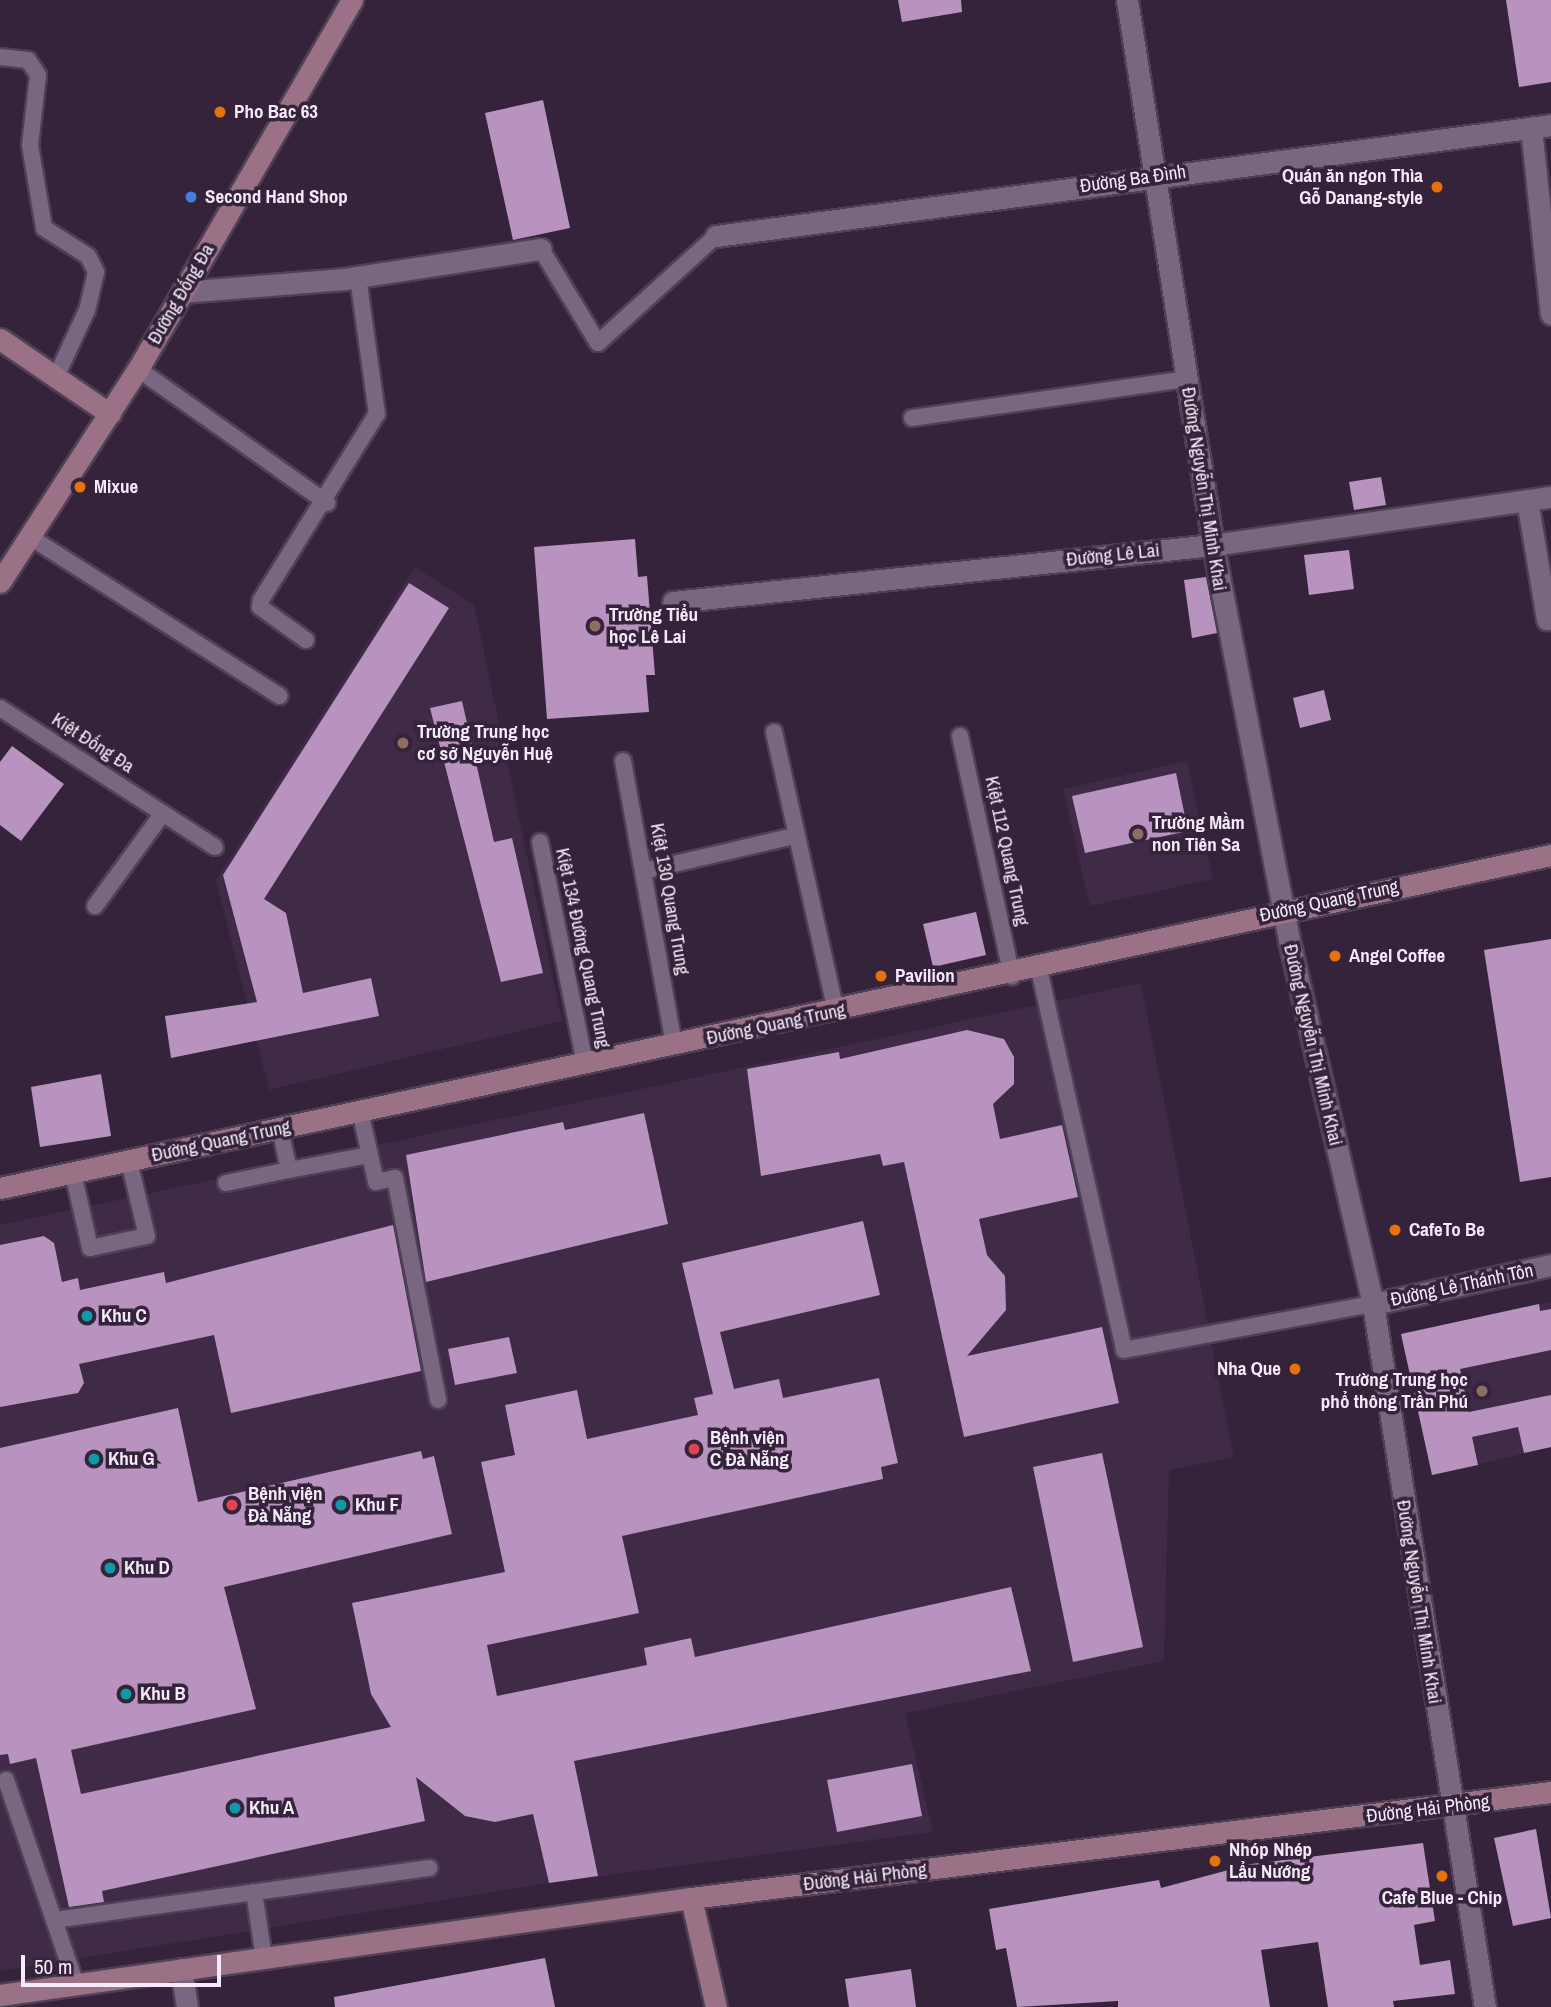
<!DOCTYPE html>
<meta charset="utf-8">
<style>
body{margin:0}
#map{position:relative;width:1551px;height:2007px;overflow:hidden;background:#34233a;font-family:"Archivo Narrow",sans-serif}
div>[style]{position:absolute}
.built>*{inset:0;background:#3f2a47}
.building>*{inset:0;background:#b993bf}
.roads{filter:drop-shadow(2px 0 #4f4155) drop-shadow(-2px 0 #4f4155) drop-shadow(0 2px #4f4155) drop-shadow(0 -2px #4f4155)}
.lane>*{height:16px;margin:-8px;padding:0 8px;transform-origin:8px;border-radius:8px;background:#796681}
.street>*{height:21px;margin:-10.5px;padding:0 10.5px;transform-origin:10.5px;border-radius:10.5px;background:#796681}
.secondary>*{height:21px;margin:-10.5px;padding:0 10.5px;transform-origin:10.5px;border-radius:10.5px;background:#9b7186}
.dots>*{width:19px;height:19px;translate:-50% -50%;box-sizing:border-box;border:4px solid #34233a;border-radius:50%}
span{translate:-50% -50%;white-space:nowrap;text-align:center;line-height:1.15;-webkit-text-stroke:7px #34233a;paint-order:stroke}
.poi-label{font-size:19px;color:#f5eaf9;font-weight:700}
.left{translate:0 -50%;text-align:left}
.right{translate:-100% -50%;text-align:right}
.street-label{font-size:19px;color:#f5eaf9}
.scale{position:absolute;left:21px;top:1955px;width:200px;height:32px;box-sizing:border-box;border:4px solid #f5eaf9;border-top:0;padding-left:9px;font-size:21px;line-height:24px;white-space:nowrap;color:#f5eaf9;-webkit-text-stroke:5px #34233a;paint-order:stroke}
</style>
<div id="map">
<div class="built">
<i style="clip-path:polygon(415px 567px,474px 605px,562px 1021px,269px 1090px,216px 880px)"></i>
<i style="clip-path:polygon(1187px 761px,1213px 879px,1090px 906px,1063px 789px)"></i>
<i style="clip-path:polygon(1141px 983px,1234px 1457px,1169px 1470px,1164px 1661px,905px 1713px,933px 1832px,549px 1883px,0 1971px,0 1225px)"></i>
<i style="clip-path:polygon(1551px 1302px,1551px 1447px,1432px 1475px,1401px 1334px)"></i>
</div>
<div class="building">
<i style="clip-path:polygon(898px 0,961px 0,962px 12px,902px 22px)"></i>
<i style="clip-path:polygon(1506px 0,1551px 0,1551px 82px,1519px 87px)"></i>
<i style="clip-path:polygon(543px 100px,570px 228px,513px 240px,485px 113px)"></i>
<i style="clip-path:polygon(1381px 477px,1386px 505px,1354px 510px,1349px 482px)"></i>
<i style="clip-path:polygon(635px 539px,638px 577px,647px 576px,655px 675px,646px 675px,649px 712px,547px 719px,534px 547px)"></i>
<i style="clip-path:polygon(1349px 550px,1354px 589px,1309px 595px,1304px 555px)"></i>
<i style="clip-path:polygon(1206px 577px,1217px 633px,1192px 638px,1184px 580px)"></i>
<i style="clip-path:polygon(409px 583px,449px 608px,264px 899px,286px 913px,303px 993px,371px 978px,379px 1016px,171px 1058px,165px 1016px,257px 1002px,223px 875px)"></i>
<i style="clip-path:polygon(1324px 690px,1331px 720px,1300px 728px,1293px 698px)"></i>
<i style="clip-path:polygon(462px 701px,494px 842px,512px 838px,543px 973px,501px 982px,430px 708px)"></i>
<i style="clip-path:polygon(12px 746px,64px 784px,21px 841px,0 825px,0 762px)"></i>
<i style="clip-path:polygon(1176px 773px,1188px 831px,1085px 853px,1072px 796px)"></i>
<i style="clip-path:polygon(976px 912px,986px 955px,933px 967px,923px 924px)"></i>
<i style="clip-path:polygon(1551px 939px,1551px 1177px,1520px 1182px,1484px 950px)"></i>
<i style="clip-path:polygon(967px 1030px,1004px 1039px,1014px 1057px,1014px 1084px,993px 1104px,1000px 1139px,1062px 1125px,1078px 1197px,979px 1219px,987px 1255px,1005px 1276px,1006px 1310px,967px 1356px,1102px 1327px,1119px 1403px,964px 1437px,904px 1162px,883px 1166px,880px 1154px,761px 1176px,747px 1069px,839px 1052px,840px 1059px)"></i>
<i style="clip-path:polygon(101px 1074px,111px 1136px,40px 1147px,31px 1087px)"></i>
<i style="clip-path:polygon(644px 1113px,668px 1224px,426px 1282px,406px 1155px,563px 1122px,565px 1130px)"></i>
<i style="clip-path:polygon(863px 1221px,880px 1295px,720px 1332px,734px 1389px,779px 1379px,783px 1398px,879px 1378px,898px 1463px,881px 1467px,883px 1479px,622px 1536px,639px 1613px,487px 1645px,497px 1696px,647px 1665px,644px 1648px,691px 1638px,695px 1657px,1011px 1587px,1031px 1671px,574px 1761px,598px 1876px,549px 1883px,533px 1814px,495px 1822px,465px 1816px,416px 1777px,425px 1821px,102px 1891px,104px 1902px,69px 1907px,36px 1758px,10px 1764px,8px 1754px,0 1755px,0 1448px,178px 1408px,198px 1502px,421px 1451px,423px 1459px,434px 1456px,452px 1534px,224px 1587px,256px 1709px,71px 1750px,81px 1794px,391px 1727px,371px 1694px,352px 1603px,505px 1572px,481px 1462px,515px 1455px,505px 1405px,577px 1390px,587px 1439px,698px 1415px,694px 1398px,713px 1394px,682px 1263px)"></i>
<i style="clip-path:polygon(393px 1225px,421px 1371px,231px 1413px,214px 1335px,79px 1364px,84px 1383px,78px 1393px,0 1407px,0 1245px,44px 1236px,54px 1243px,62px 1282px,78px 1278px,80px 1290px,164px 1272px,166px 1283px)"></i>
<i style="clip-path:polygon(1539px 1304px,1540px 1311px,1551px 1309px,1551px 1350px,1460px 1369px,1469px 1412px,1551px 1395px,1551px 1447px,1524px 1453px,1518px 1427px,1472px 1437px,1478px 1465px,1432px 1475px,1401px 1334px)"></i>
<i style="clip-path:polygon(509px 1337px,517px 1373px,455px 1385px,448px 1349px)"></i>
<i style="clip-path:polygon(1102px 1453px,1143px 1647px,1073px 1662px,1033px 1467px)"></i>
<i style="clip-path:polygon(912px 1764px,922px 1816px,837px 1832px,827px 1780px)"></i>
<i style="clip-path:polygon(1536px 1829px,1551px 1918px,1513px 1926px,1494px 1838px)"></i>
<i style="clip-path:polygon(1423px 1843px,1435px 1921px,1414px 1925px,1420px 1965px,1450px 1960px,1455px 1994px,1393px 2001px,1394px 2007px,1328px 2007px,1318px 1942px,1261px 1950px,1270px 2007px,1118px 2007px,1118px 2001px,1017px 2007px,1006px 1948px,996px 1950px,989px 1909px,1159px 1880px,1161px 1888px,1251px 1864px)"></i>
<i style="clip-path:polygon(545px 1958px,555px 2007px,335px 2007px,334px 1997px)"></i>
<i style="clip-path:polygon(911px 1969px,916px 2007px,849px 2007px,845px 1979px)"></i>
</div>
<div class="roads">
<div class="lane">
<i style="left:0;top:57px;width:28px;rotate:6deg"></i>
<i style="left:28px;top:60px;width:18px;rotate:56deg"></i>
<i style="left:38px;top:75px;width:70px;rotate:96.5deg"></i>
<i style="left:30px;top:145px;width:84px;rotate:80.4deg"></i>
<i style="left:44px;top:228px;width:52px;rotate:32.5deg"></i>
<i style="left:88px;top:256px;width:18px;rotate:63deg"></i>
<i style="left:96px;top:272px;width:39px;rotate:103deg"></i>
<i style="left:87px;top:310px;width:74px;rotate:114.8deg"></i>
<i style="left:541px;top:249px;width:110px;rotate:58.8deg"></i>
<i style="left:598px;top:343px;width:159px;rotate:-42.2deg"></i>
<i style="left:138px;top:369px;width:232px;rotate:35.3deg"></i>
<i style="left:912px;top:418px;width:277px;rotate:-8.1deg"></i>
<i style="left:30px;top:537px;width:296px;rotate:32.5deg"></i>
<i style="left:306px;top:640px;width:57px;rotate:-144.3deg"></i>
<i style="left:260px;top:607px;width:7px;rotate:-82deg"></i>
<i style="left:261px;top:600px;width:219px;rotate:-58.1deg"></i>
<i style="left:377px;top:414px;width:138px;rotate:-97.9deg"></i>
<i style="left:0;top:708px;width:256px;rotate:32.9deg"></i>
<i style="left:774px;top:732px;width:287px;rotate:77.5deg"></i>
<i style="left:960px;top:736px;width:246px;rotate:77.8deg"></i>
<i style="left:623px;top:761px;width:289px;rotate:79.8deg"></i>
<i style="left:540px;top:842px;width:227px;rotate:78.5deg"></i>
<i style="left:644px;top:871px;width:155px;rotate:-13.1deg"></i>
<i style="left:95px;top:906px;width:115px;rotate:-53.8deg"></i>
<i style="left:1039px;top:969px;width:390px;rotate:77.4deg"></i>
<i style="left:1124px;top:1350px;width:253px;rotate:-10.5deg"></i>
<i style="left:360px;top:1111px;width:73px;rotate:77.3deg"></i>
<i style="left:376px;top:1182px;width:19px;rotate:-12deg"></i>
<i style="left:395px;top:1178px;width:226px;rotate:79deg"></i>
<i style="left:280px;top:1129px;width:42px;rotate:77.6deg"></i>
<i style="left:289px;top:1170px;width:81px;rotate:-10.6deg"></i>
<i style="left:73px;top:1173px;width:77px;rotate:77.2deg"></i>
<i style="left:90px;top:1248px;width:58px;rotate:-11.9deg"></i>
<i style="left:147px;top:1236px;width:77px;rotate:-103.5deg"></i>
<i style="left:226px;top:1183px;width:64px;rotate:-11.7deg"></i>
<i style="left:6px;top:1780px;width:216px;rotate:71.1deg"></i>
<i style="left:254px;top:1892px;width:67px;rotate:81.4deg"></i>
<i style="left:54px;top:1920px;width:379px;rotate:-7.9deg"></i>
</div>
<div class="street">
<i style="left:1127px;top:0;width:552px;rotate:81.03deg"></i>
<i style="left:1213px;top:545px;width:402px;rotate:79.1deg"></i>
<i style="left:1289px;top:940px;width:374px;rotate:77deg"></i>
<i style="left:1373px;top:1304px;width:712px;rotate:80.95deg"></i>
<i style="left:1531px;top:128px;width:187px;rotate:83.9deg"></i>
<i style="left:716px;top:236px;width:842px;rotate:-7.57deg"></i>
<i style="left:182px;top:292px;width:163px;rotate:-4.6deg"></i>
<i style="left:344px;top:279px;width:199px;rotate:-8.7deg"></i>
<i style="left:1527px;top:500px;width:121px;rotate:80.5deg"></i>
<i style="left:673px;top:602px;width:543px;rotate:-6.03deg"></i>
<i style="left:1213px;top:545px;width:341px;rotate:-8.1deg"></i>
<i style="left:1373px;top:1304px;width:182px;rotate:-12.4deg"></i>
<i style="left:181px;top:1969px;width:38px;rotate:81deg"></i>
</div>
<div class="secondary">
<i style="left:0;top:339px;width:133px;rotate:34.3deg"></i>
<i style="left:0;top:582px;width:254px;rotate:-57.1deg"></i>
<i style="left:138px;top:369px;width:427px;rotate:-59.9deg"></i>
<i style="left:0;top:1188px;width:1586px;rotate:-12.12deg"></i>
<i style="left:691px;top:1898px;width:112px;rotate:77.1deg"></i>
<i style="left:0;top:1995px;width:698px;rotate:-7.99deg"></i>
<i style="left:691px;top:1898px;width:867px;rotate:-7.03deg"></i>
</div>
</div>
<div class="dots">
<i style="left:220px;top:112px;background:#e8710a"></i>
<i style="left:1437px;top:187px;background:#e8710a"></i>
<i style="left:191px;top:197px;background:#3f7fe0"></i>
<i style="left:80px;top:487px;background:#e8710a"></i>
<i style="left:595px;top:626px;background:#8d6e63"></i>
<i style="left:403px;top:743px;background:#8d6e63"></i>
<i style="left:1138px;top:834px;background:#8d6e63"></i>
<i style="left:1335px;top:956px;background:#e8710a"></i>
<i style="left:881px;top:976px;background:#e8710a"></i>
<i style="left:1395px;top:1230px;background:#e8710a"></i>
<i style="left:87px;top:1316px;background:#0f9aa8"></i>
<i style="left:1295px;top:1369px;background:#e8710a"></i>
<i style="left:1482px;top:1391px;background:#8d6e63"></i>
<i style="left:694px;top:1449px;background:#e0444e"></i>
<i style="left:94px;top:1459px;background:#0f9aa8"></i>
<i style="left:232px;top:1505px;background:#e0444e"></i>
<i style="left:341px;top:1505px;background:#0f9aa8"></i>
<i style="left:110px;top:1568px;background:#0f9aa8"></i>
<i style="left:126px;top:1694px;background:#0f9aa8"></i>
<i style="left:235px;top:1808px;background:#0f9aa8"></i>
<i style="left:1215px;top:1861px;background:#e8710a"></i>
<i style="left:1442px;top:1876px;background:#e8710a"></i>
</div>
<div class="poi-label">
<span class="left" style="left:234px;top:112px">Pho Bac 63</span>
<span class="right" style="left:1423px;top:187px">Quán ăn ngon Thìa<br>Gỗ Danang-style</span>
<span class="left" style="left:205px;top:197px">Second Hand Shop</span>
<span class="left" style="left:94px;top:487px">Mixue</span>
<span class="left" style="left:609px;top:626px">Trường Tiểu<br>học Lê Lai</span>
<span class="left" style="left:417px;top:743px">Trường Trung học<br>cơ sở Nguyễn Huệ</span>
<span class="left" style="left:1152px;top:834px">Trường Mầm<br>non Tiên Sa</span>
<span class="left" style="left:1349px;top:956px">Angel Coffee</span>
<span class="left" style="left:895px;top:976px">Pavilion</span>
<span class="left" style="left:1409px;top:1230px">CafeTo Be</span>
<span class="left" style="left:101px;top:1316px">Khu C</span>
<span class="right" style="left:1281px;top:1369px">Nha Que</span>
<span class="right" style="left:1468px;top:1391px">Trường Trung học<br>phổ thông Trần Phú</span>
<span class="left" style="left:710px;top:1449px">Bệnh viện<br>C Đà Nẵng</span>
<span class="left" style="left:108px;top:1459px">Khu G</span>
<span class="left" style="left:248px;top:1505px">Bệnh viện<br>Đà Nẵng</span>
<span class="left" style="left:355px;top:1505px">Khu F</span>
<span class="left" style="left:124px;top:1568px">Khu D</span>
<span class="left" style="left:140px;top:1694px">Khu B</span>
<span class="left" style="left:249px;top:1808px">Khu A</span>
<span class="left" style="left:1229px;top:1861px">Nhóp Nhép<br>Lẩu Nướng</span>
<span style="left:1442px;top:1898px">Cafe Blue - Chip</span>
</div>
<div class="street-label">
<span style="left:1133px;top:179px;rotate:-8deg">Đường Ba Đình</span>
<span style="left:181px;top:294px;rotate:-60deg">Đường Đống Đa</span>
<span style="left:1204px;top:489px;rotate:81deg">Đường Nguyễn Thị Minh Khai</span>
<span style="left:1113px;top:555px;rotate:-6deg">Đường Lê Lai</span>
<span style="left:93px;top:743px;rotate:33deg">Kiệt Đống Đa</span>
<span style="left:1007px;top:851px;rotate:78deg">Kiệt 112 Quang Trung</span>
<span style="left:670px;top:899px;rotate:80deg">Kiệt 130 Quang Trung</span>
<span style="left:1329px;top:901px;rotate:-12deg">Đường Quang Trung</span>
<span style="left:583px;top:948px;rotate:78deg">Kiệt 134 Đường Quang Trung</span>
<span style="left:776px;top:1024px;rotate:-12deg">Đường Quang Trung</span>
<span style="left:1313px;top:1045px;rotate:77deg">Đường Nguyễn Thị Minh Khai</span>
<span style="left:221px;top:1141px;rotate:-12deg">Đường Quang Trung</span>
<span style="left:1462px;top:1285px;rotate:-12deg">Đường Lê Thánh Tôn</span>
<span style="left:1419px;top:1602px;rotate:81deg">Đường Nguyễn Thị Minh Khai</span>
<span style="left:1428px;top:1809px;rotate:-7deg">Đường Hải Phòng</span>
<span style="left:865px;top:1877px;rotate:-7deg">Đường Hải Phòng</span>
</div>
<div class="scale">50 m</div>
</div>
